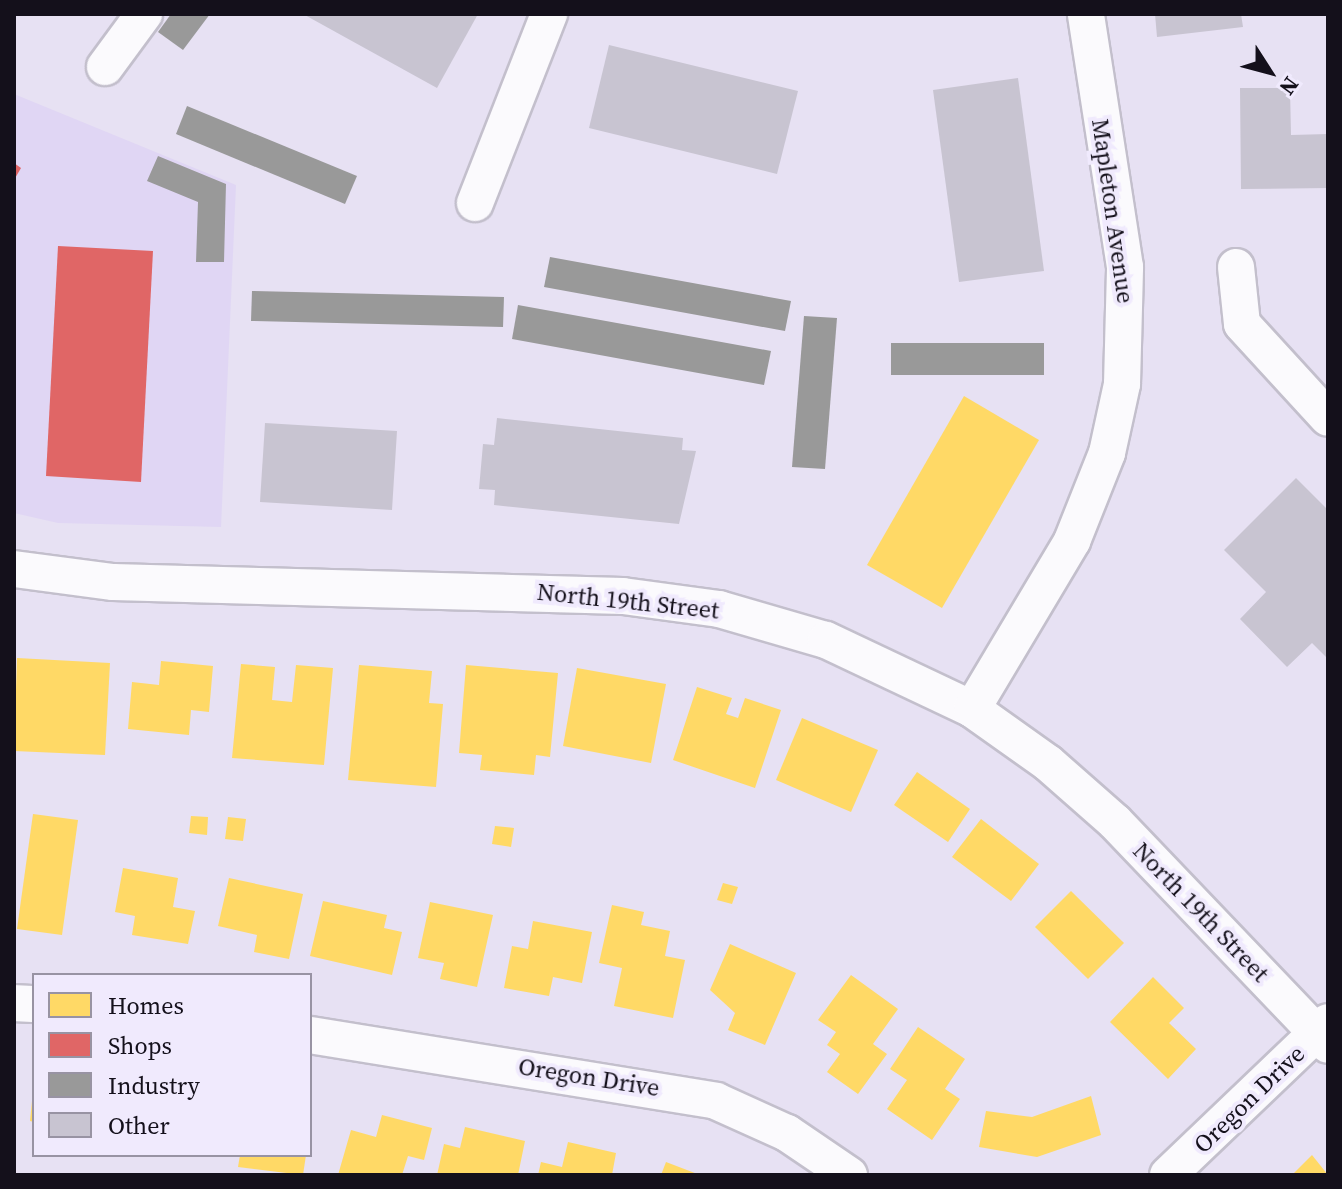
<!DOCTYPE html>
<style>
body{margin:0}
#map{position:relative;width:1342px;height:1189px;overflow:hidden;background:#e7e1f3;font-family:"Source Serif 4",serif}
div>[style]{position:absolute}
.built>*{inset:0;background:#e0d6f4}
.homes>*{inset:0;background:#ffd966}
.shops>*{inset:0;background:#e06666}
.industry>*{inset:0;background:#999}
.building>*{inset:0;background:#c8c4d1}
.roads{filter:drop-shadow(2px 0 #c3bfcc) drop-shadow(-2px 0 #c3bfcc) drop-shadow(0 2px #c3bfcc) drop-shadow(0 -2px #c3bfcc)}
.minor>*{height:36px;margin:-18px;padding:0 18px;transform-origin:18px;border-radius:18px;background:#fbfafd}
span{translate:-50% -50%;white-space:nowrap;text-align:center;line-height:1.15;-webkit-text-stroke:8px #f0eafd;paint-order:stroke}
.street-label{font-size:24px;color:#14101b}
.frame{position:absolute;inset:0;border:16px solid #14101b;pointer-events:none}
.legend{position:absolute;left:32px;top:973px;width:280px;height:184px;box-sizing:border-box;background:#f0eafd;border:2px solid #9893a3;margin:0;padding:10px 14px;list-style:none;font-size:24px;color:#14101b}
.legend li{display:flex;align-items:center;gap:16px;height:40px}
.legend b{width:40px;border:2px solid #9893a3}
.north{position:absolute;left:1230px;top:32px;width:80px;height:80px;-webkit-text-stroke:6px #f0eafd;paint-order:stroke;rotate:126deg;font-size:22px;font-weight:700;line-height:32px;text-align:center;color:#14101b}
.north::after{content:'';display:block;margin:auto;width:28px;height:36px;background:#14101b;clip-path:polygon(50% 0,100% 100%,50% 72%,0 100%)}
</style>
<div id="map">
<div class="built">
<i style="clip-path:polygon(14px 94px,236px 185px,221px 527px,58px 523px,14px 513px)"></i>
</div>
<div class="homes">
<i style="clip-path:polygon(964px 396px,1039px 440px,942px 608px,867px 565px)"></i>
<i style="clip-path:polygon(17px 658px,110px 663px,105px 755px,14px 751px)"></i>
<i style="clip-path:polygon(161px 661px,213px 666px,209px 712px,191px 710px,189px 735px,128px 729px,132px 682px,159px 685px)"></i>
<i style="clip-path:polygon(241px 664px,275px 667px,272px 700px,292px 702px,296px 665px,333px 668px,324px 765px,232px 758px)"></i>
<i style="clip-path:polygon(359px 665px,432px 671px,429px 703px,443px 704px,436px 787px,348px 780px)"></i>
<i style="clip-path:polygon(466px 665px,558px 673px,550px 757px,536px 755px,534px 775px,480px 770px,482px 755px,459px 753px)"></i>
<i style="clip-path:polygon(577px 668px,666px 684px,651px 763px,563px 746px)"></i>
<i style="clip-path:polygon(697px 687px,732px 698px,726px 714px,738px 718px,745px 698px,781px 710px,755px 788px,673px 760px)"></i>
<i style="clip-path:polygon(802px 718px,878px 750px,851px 812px,776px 780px)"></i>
<i style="clip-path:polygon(917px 772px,970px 809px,948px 842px,894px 805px)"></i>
<i style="clip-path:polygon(33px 814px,78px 820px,62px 935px,17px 929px)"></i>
<i style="clip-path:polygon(191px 816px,208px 817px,207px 835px,189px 833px)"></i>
<i style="clip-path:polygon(228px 817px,246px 819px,243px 841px,225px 839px)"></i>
<i style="clip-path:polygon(981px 819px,1039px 864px,1011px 901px,952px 857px)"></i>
<i style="clip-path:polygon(495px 826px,514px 828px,511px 847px,492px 844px)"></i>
<i style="clip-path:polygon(123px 868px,178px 878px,173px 907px,195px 911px,188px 944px,132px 935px,135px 916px,115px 912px)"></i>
<i style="clip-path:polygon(229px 878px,303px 894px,289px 959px,254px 952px,257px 935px,218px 926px)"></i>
<i style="clip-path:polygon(723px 883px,738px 887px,732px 904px,717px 900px)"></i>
<i style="clip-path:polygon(1071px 891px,1124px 943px,1088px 979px,1035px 927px)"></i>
<i style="clip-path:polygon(323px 901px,387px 915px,384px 928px,402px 932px,392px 975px,310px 956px)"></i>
<i style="clip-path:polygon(430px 902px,493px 915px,477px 987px,440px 979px,444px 963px,418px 958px)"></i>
<i style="clip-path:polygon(612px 905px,644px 912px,641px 925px,670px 931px,665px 956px,685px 960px,673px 1018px,614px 1006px,622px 968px,599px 963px)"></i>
<i style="clip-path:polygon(533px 921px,592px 932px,582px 983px,553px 977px,549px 996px,504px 988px,512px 946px,528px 949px)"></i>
<i style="clip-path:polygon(730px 944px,796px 973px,765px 1045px,728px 1030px,735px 1013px,710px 990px)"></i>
<i style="clip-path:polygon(851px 975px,898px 1009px,873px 1044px,887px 1054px,858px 1094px,827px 1072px,840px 1054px,827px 1045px,836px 1032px,818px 1020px)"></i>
<i style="clip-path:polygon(1153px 977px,1184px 1008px,1169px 1023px,1196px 1049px,1168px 1079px,1110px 1022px)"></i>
<i style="clip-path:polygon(918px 1027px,965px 1059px,945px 1089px,960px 1099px,932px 1140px,887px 1109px,907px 1080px,890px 1069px)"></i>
<i style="clip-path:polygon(1091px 1096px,1101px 1135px,1037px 1157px,979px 1147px,986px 1111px,1032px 1117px)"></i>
<i style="clip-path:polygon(32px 1101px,34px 1101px,34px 1122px,30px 1121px)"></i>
<i style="clip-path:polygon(382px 1115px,432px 1128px,424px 1160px,408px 1156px,402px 1175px,338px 1175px,351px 1130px,376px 1137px)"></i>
<i style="clip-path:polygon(465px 1127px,525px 1141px,518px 1175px,437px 1175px,444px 1144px,460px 1148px)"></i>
<i style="clip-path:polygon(568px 1142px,616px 1153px,612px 1175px,538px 1175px,541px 1162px,562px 1167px)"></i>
<i style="clip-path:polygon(240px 1155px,306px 1155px,303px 1175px,238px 1167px)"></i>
<i style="clip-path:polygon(1312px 1155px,1328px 1175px,1292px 1175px)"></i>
<i style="clip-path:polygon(666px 1162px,700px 1175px,661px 1175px)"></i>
</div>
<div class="shops">
<i style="clip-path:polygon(14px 163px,21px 168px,14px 180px)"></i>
<i style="clip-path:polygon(58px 246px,153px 251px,141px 482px,46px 476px)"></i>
</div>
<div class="industry">
<i style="clip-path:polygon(171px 14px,210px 14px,183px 50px,158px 32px)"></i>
<i style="clip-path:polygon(187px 106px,357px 176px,345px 204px,176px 134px)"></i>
<i style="clip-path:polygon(158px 156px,226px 184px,224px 262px,196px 262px,198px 202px,147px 181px)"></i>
<i style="clip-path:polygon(550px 257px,791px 301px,785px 331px,544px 287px)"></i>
<i style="clip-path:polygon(252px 291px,504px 297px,503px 327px,251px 321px)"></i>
<i style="clip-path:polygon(518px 305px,771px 351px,764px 385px,512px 339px)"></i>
<i style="clip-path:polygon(804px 316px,837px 318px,825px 469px,792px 467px)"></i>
<i style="clip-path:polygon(891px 343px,1044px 343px,1044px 375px,891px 375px)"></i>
</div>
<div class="building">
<i style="clip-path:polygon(303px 14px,478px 14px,437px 88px)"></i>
<i style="clip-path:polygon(1155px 14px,1241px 14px,1243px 27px,1157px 37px)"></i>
<i style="clip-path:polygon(609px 45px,798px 91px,777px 174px,589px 128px)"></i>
<i style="clip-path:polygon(1018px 78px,1044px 271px,959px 282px,933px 90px)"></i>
<i style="clip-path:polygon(1240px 88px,1290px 88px,1291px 135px,1328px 134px,1328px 188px,1241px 189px)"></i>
<i style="clip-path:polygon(497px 418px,683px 438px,682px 450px,696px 451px,679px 524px,494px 505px,495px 490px,479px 489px,483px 444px,494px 445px)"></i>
<i style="clip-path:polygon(265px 423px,397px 431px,392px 510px,260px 502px)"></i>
<i style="clip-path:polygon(1296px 478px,1328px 510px,1328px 659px,1312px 643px,1287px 667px,1240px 619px,1266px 592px,1224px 550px)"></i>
</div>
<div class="roads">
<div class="minor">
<i style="left:105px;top:67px;width:66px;rotate:-53.7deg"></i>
<i style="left:475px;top:203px;width:203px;rotate:-68.6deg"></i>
<i style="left:1236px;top:267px;width:57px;rotate:84deg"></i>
<i style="left:1242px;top:324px;width:127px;rotate:47.5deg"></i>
<i style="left:14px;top:569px;width:100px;rotate:7.5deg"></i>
<i style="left:113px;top:582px;width:510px;rotate:1.57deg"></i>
<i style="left:623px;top:596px;width:97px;rotate:7.7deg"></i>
<i style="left:719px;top:609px;width:111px;rotate:16.2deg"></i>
<i style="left:826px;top:640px;width:161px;rotate:25.3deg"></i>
<i style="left:972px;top:709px;width:93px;rotate:35.4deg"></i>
<i style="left:1048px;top:763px;width:89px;rotate:41.4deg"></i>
<i style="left:1115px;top:822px;width:308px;rotate:46.3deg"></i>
<i style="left:972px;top:709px;width:196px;rotate:-59.2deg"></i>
<i style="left:1072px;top:541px;width:95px;rotate:-68.3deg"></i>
<i style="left:1107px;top:453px;width:71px;rotate:-77.7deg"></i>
<i style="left:1122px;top:384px;width:117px;rotate:-88.5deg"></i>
<i style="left:1125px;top:267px;width:256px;rotate:-98.8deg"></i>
<i style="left:14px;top:1003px;width:20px;rotate:3deg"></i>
<i style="left:310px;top:1035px;width:411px;rotate:9.2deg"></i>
<i style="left:716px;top:1101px;width:78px;rotate:24.3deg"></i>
<i style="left:787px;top:1133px;width:75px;rotate:34.1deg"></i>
<i style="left:1168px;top:1175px;width:221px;rotate:-43.7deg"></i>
</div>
</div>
<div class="street-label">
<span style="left:1113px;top:211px;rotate:82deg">Mapleton Avenue</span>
<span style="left:628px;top:601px;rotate:6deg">North 19th Street</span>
<span style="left:1201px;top:912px;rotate:46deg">North 19th Street</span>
<span style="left:589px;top:1077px;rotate:9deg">Oregon Drive</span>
<span style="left:1249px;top:1099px;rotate:-44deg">Oregon Drive</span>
</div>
<div class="frame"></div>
<ul class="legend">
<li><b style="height:22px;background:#ffd966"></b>Homes</li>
<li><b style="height:22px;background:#e06666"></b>Shops</li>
<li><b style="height:22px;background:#999"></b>Industry</li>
<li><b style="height:22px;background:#c8c4d1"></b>Other</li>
</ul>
<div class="north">N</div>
</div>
